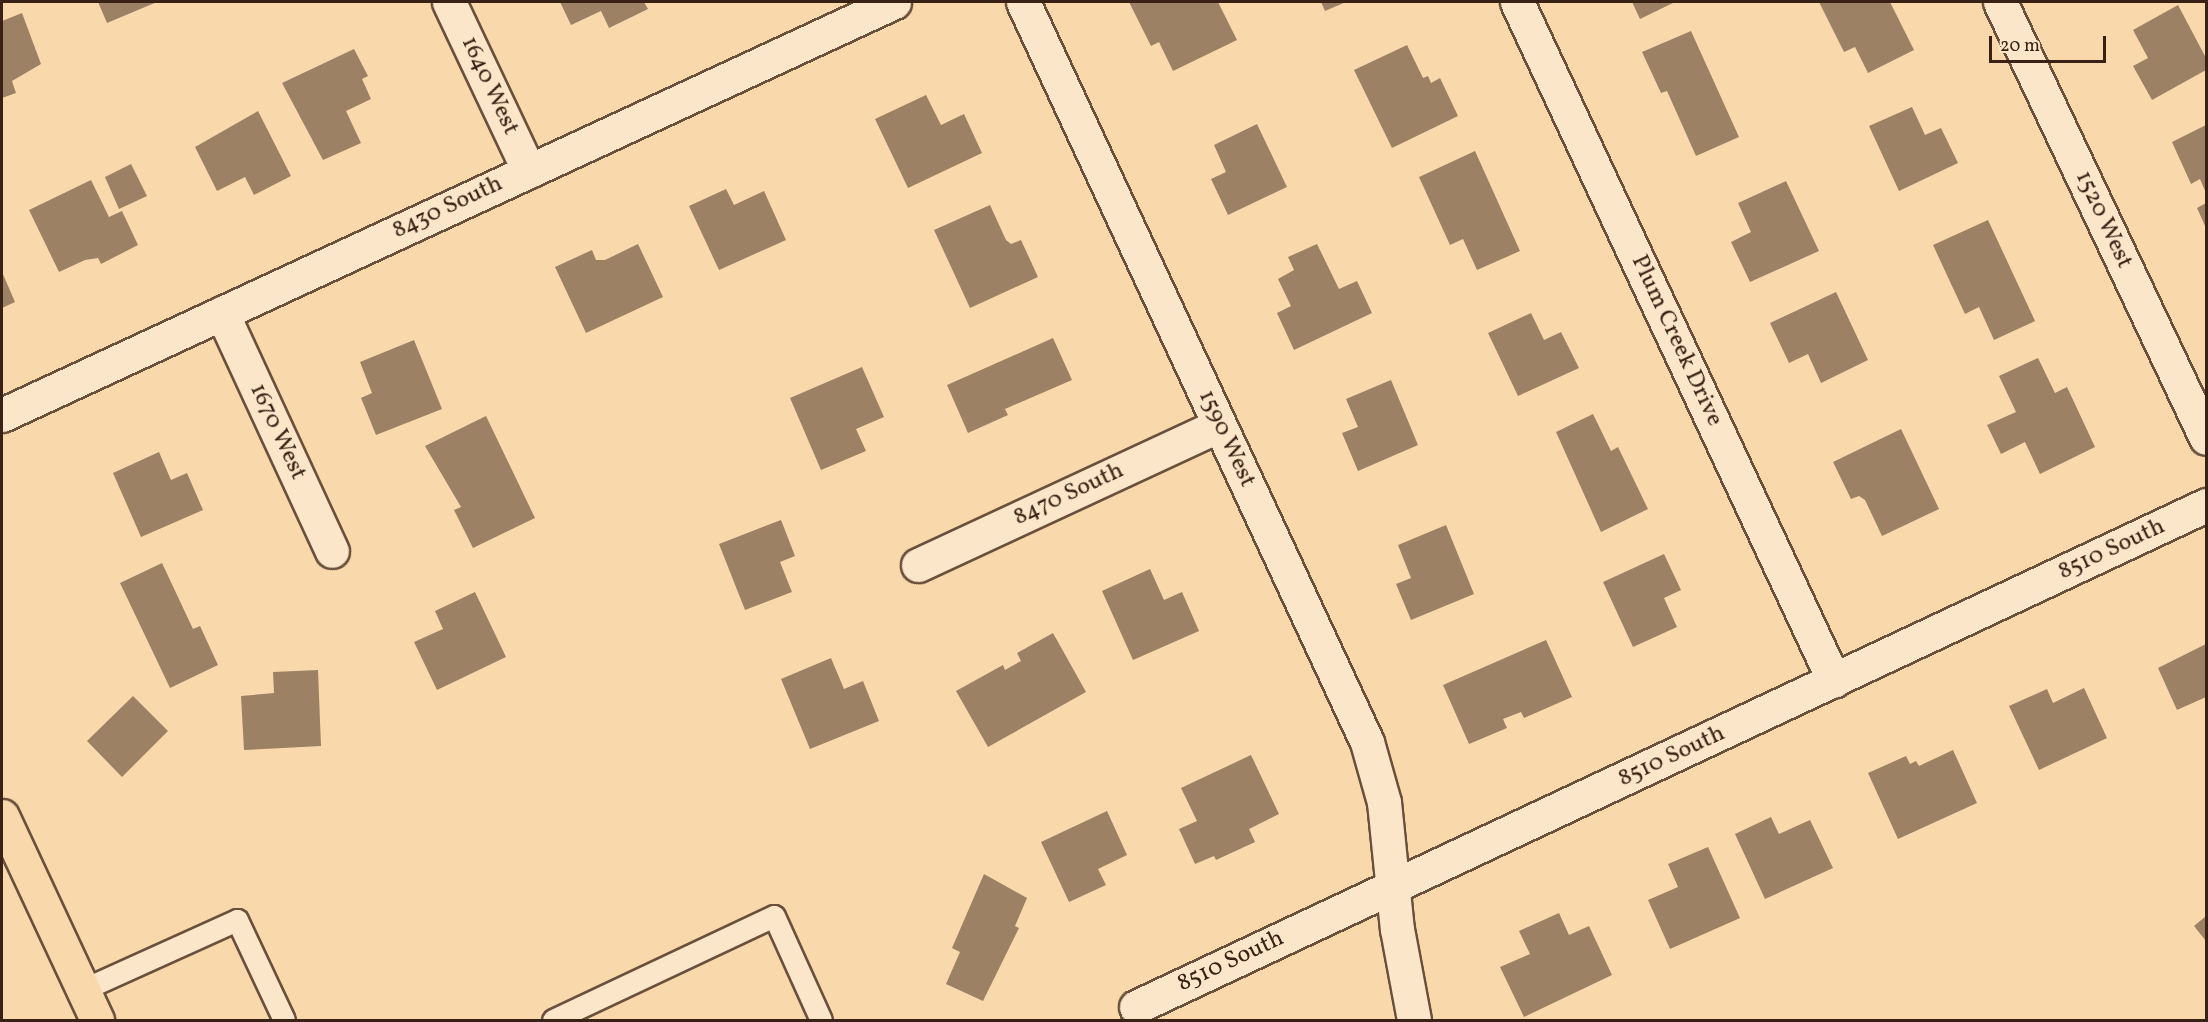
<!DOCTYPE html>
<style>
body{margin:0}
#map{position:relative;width:2208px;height:1022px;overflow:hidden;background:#f9d9ac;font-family:Vollkorn,serif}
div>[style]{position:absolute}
.building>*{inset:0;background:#9d8164}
.roads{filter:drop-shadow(2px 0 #69503b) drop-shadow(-2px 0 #69503b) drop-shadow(0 2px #69503b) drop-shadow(0 -2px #69503b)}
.lane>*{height:21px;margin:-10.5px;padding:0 10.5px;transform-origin:10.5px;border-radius:10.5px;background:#fbe6c9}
.street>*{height:33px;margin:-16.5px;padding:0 16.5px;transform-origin:16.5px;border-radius:16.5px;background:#fbe6c9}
.primary>*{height:33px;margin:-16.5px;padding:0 16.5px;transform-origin:16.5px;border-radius:16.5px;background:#f9d9ac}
span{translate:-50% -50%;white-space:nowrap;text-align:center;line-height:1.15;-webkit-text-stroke:4.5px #fbe6c9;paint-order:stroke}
.street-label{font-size:24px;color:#392215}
.frame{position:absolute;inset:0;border:3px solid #392215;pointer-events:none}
.scale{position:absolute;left:1989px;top:36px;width:117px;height:27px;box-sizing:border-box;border:3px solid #392215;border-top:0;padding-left:8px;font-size:18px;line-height:21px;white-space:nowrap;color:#392215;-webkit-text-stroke:4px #fbe6c9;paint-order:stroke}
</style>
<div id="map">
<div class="building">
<i style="clip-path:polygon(98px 2px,157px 2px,107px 23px)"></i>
<i style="clip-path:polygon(560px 2px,644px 2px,648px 9px,609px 28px,601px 11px,571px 25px)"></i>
<i style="clip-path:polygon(1129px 2px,1218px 2px,1237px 40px,1173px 71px,1159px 42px,1151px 46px)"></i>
<i style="clip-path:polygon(1321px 2px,1346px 2px,1325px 11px)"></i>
<i style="clip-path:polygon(1632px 2px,1675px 2px,1640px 19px)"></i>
<i style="clip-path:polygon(1819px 2px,1890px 2px,1914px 50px,1868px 73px,1855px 47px,1844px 52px)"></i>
<i style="clip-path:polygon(2178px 5px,2206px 58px,2206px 70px,2152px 100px,2133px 66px,2148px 58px,2133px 30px)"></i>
<i style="clip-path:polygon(22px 13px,41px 64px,12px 81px,16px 93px,2px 98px,2px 21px)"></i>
<i style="clip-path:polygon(1691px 31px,1739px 137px,1696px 156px,1667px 91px,1661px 93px,1642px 52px)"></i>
<i style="clip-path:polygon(1407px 45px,1423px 78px,1428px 76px,1431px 83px,1440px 78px,1458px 116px,1392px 148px,1354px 70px)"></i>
<i style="clip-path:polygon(354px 49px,368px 76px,362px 79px,371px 99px,346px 111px,361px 143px,323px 160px,282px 83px)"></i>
<i style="clip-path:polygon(926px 95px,941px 125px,964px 114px,982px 153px,908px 188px,875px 119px)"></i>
<i style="clip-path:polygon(1912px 107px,1925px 135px,1941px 128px,1958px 163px,1899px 191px,1869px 126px)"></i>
<i style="clip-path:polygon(258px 111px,291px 176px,254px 195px,245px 177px,217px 191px,195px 147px)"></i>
<i style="clip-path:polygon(1257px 124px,1287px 187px,1228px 215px,1211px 179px,1226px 172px,1214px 145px)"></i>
<i style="clip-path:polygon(2206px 125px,2206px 193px,2200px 179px,2191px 184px,2172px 142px)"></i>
<i style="clip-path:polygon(1475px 151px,1520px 251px,1477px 270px,1463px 239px,1450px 245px,1419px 177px)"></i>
<i style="clip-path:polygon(131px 164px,147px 196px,119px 209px,105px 177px)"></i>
<i style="clip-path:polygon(91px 180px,109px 217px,122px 211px,138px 245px,101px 264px,98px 258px,85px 260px,59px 272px,29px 210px)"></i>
<i style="clip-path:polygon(1786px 181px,1819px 251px,1750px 282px,1731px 242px,1751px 232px,1738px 203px)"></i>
<i style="clip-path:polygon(726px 189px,734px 205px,764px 191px,786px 240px,719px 270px,689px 206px)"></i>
<i style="clip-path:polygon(2206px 203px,2206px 228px,2197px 208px)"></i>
<i style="clip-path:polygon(990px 205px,1006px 240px,1011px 244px,1021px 240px,1038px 277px,970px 308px,934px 230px)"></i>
<i style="clip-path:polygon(1988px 220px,2035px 321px,1994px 340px,1979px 307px,1965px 314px,1933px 245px)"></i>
<i style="clip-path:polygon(638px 244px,663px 297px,586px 333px,555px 267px,592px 250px,596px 260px,605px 260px)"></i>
<i style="clip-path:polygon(1317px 244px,1339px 289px,1357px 281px,1372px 313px,1294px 350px,1277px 313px,1291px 306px,1278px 279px,1294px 270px,1288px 257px)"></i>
<i style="clip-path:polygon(2px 272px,15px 302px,2px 308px)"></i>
<i style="clip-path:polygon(1836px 292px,1868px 360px,1821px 383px,1808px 354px,1789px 363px,1770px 323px)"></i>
<i style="clip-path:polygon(1531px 313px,1544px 340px,1561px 332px,1579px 368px,1518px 396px,1488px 333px)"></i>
<i style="clip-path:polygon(1053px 338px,1072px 380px,1005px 409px,1008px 415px,968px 433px,947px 385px)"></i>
<i style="clip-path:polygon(414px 340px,442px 409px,376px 435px,361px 398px,372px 393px,360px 362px)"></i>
<i style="clip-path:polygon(2038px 358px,2055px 393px,2067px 387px,2095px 447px,2040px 474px,2025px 442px,2001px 454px,1987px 425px,2016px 412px,1999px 376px)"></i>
<i style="clip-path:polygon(862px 367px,884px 417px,856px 429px,866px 451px,821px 470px,790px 398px)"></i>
<i style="clip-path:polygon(1391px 380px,1418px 445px,1358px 471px,1342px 433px,1358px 427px,1346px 399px)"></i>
<i style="clip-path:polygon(1593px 414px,1611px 451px,1618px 447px,1648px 509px,1601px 532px,1556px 432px)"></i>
<i style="clip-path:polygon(486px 416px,535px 518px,473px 548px,454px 510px,461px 507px,425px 446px)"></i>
<i style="clip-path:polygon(1901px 429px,1939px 509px,1882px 536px,1865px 500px,1859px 496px,1851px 499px,1833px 462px)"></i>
<i style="clip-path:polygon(159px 452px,171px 480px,187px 473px,203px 510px,141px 537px,113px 473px)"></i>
<i style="clip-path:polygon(781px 520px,795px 556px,780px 562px,792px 592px,745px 610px,719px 544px)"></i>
<i style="clip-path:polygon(1446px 525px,1474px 594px,1411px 620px,1396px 584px,1411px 578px,1398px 545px)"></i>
<i style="clip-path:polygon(1664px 554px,1681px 590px,1664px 598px,1677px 627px,1633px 647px,1603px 582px)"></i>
<i style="clip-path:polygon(162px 563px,193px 629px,200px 626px,218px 665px,170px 688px,120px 583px)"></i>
<i style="clip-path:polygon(1150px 569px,1164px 600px,1182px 592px,1199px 631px,1133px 660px,1102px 591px)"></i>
<i style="clip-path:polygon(475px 592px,506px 657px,437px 690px,414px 642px,443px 629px,435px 611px)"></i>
<i style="clip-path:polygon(1053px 633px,1086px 692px,988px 747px,956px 691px,1003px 665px,1005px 670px,1021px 661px,1017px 653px)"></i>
<i style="clip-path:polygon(1546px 640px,1572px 697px,1524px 718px,1521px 712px,1503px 719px,1507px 728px,1469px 744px,1443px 685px)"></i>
<i style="clip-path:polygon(2206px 644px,2206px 697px,2177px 710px,2158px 668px)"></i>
<i style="clip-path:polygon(831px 658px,844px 689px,863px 681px,879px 721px,810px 749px,781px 679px)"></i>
<i style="clip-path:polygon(318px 670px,321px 746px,244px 750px,241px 696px,274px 693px,273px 672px)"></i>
<i style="clip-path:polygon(2084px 688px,2107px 738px,2039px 770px,2009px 706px,2047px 689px,2053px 703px)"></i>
<i style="clip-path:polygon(133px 696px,168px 731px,122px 777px,87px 741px)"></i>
<i style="clip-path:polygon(1953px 750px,1977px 803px,1898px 839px,1868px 773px,1906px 756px,1910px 764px,1916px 761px,1919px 766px)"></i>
<i style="clip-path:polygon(1251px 755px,1279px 814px,1249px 829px,1255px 842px,1216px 860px,1214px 856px,1195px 864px,1179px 829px,1197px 821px,1181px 788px)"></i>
<i style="clip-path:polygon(1107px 811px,1127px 855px,1098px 869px,1106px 885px,1069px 902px,1041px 842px)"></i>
<i style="clip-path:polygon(1771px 817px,1779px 834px,1810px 820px,1833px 868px,1765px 899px,1735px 834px)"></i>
<i style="clip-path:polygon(1708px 847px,1740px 918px,1670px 949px,1648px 900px,1678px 887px,1668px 864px)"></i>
<i style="clip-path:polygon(984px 874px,1027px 898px,1015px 926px,1019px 928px,983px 1001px,946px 984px,960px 952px,952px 948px)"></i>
<i style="clip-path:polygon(1559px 913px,1569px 935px,1589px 926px,1612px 975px,1524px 1017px,1500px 967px,1530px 954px,1519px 931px)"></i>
<i style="clip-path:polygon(2206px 916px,2206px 941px,2194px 926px)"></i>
</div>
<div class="roads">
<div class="lane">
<i style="left:82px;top:990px;width:170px;rotate:-24.3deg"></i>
<i style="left:237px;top:920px;width:110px;rotate:64.8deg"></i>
<i style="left:553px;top:1020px;width:244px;rotate:-25.2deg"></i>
<i style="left:774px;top:916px;width:114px;rotate:65.7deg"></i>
</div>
<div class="street">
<i style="left:449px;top:2px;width:187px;rotate:64.7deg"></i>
<i style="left:1023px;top:2px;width:816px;rotate:65.07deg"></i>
<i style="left:1367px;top:742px;width:62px;rotate:74.2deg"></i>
<i style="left:1384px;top:802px;width:128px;rotate:84.2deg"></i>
<i style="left:1397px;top:929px;width:93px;rotate:79.4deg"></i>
<i style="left:1517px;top:2px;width:749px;rotate:64.97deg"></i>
<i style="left:2000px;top:2px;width:482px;rotate:64.7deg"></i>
<i style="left:222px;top:313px;width:262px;rotate:65.2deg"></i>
<i style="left:2px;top:415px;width:983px;rotate:-24.84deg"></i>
<i style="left:918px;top:565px;width:332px;rotate:-24.9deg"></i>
<i style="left:1136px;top:1007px;width:1182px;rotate:-25.13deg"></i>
</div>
<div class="primary">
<i style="left:2px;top:816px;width:225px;rotate:65deg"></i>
</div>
</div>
<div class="street-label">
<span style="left:489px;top:86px;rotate:65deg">1640 West</span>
<span style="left:448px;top:208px;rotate:-25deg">8430 South</span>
<span style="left:2103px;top:220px;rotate:65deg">1520 West</span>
<span style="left:1676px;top:341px;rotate:65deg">Plum Creek Drive</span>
<span style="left:277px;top:432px;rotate:65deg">1670 West</span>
<span style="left:1226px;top:439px;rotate:65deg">1590 West</span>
<span style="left:1069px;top:495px;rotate:-25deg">8470 South</span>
<span style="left:2112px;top:550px;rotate:-25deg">8510 South</span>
<span style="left:1672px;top:757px;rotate:-25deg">8510 South</span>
<span style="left:1231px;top:962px;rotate:-25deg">8510 South</span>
</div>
<div class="frame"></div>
<div class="scale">20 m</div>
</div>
